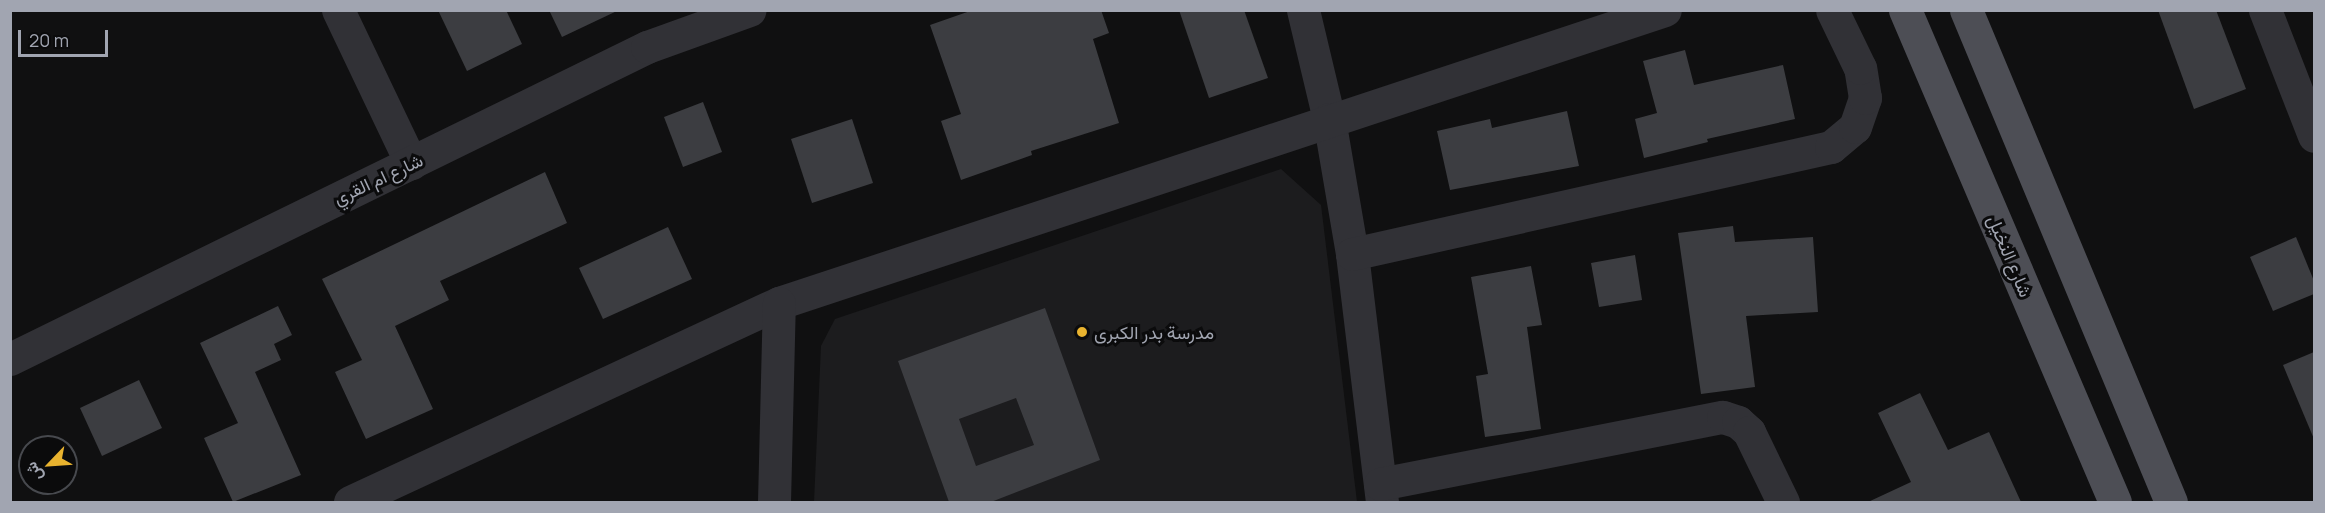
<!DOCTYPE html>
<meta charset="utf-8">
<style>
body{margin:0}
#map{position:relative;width:2325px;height:513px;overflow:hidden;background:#101011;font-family:Manrope,Vazirmatn,sans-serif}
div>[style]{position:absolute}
.built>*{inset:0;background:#1c1c1e}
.building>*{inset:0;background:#3c3d41}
.minor>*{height:33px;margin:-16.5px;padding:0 16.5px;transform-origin:16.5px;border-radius:16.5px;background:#313136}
.major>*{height:33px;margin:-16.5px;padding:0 16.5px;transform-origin:16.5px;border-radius:16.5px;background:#4d4e55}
.dots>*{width:16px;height:16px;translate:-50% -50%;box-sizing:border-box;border:3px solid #0b0b0c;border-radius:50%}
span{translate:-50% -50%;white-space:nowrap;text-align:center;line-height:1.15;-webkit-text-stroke:6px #0b0b0c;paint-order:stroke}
.street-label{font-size:18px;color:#a1a5b1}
.poi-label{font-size:18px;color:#a1a5b1}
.left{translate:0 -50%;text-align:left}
.frame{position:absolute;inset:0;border:12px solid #a1a5b1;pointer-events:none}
.north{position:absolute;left:18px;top:435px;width:60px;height:60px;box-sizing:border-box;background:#0b0b0c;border:2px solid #47494e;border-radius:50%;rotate:245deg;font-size:16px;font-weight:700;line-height:24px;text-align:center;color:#a1a5b1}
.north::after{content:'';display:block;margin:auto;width:21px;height:27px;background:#e9b32f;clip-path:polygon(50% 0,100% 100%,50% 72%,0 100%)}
.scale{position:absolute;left:18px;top:30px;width:90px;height:27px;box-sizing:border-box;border:3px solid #a1a5b1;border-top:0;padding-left:8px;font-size:18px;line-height:21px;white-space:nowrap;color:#a1a5b1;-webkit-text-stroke:4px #0b0b0c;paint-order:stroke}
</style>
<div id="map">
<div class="built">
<i style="clip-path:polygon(1281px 169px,1321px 205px,1357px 502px,814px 502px,821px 346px,835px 319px)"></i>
</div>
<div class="building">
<i style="clip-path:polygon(438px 10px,506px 10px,522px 44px,467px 71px)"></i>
<i style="clip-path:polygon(549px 10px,619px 10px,562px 37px)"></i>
<i style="clip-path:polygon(973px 10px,1101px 10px,1109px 33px,1093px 39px,1119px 123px,1031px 151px,1032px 155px,961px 180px,941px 121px,961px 114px,930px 25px)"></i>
<i style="clip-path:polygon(1179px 10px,1244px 10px,1268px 78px,1209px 98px)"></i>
<i style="clip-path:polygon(2158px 10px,2216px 10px,2246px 89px,2194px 109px)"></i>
<i style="clip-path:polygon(1685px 50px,1694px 85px,1783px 65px,1795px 119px,1707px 139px,1708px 142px,1644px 158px,1635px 119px,1657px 113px,1643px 61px)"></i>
<i style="clip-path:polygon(703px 102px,722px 152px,683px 167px,664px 117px)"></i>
<i style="clip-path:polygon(1567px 111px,1579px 166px,1450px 190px,1437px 131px,1490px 119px,1492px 128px)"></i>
<i style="clip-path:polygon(852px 119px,873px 183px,812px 203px,791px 139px)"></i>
<i style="clip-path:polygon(545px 172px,567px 223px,440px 281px,449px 300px,395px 326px,433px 409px,366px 439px,335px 372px,362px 360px,322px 279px)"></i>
<i style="clip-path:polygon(1733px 226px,1735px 242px,1813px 237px,1818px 312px,1746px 316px,1755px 387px,1701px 394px,1678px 233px)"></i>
<i style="clip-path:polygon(668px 227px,692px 279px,603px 319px,579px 268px)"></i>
<i style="clip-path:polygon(2296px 237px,2314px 281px,2314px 294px,2273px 311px,2250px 257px)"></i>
<i style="clip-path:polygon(1635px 255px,1642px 300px,1599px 307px,1591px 263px)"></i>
<i style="clip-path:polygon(1531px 266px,1542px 325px,1527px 327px,1541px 429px,1485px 437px,1476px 376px,1488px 374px,1471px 277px)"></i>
<i style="clip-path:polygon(278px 306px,292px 335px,274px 344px,281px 360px,255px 372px,301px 475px,233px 502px,204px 438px,238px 423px,200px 343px)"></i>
<i style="clip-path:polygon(evenodd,1045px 308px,1100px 460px,991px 502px,949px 502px,898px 361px,1045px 308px,1016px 398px,1034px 445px,976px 466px,959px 419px,1016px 398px)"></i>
<i style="clip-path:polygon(2314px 352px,2314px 439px,2283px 365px)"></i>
<i style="clip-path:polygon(139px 380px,162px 428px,102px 456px,80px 408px)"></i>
<i style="clip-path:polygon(1920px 393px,1948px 450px,1989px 432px,2021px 502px,1868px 502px,1911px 482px,1878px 413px)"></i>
</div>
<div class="minor">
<i style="left:338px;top:10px;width:170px;rotate:64.5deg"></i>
<i style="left:1303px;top:10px;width:112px;rotate:76.6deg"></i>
<i style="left:1329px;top:119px;width:137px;rotate:80.3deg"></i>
<i style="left:1352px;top:254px;width:250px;rotate:83.1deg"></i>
<i style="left:2265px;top:10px;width:135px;rotate:68.7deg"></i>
<i style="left:1352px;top:254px;width:491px;rotate:-12.6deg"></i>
<i style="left:1831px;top:147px;width:31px;rotate:-40deg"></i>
<i style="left:1855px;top:127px;width:31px;rotate:-71deg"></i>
<i style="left:1865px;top:98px;width:30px;rotate:-99deg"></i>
<i style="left:1860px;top:68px;width:64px;rotate:-115.8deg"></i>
<i style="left:10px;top:359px;width:709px;rotate:-26.1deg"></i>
<i style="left:647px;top:47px;width:109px;rotate:-19.8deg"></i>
<i style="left:1380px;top:484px;width:349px;rotate:-11.1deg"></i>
<i style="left:1723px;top:417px;width:16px;rotate:18deg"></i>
<i style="left:1738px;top:422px;width:15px;rotate:42deg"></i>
<i style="left:1749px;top:432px;width:78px;rotate:64.1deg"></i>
<i style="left:350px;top:502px;width:473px;rotate:-24.9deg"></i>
<i style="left:779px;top:303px;width:933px;rotate:-18.3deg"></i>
<i style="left:774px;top:502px;width:199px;rotate:-88.6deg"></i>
</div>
<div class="major">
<i style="left:1905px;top:10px;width:535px;rotate:66.89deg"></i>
<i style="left:1966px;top:10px;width:533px;rotate:67.38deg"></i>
</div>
<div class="dots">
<i style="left:1082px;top:332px;background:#e9b32f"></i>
</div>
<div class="street-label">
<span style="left:378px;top:179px;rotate:-25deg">شارع ام القري</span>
<span style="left:2010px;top:256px;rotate:67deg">شارع النخيل</span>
</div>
<div class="poi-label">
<span class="left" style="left:1094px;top:332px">مدرسة بدر الكبرى</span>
</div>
<div class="frame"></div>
<div class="north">ش</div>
<div class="scale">20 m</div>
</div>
